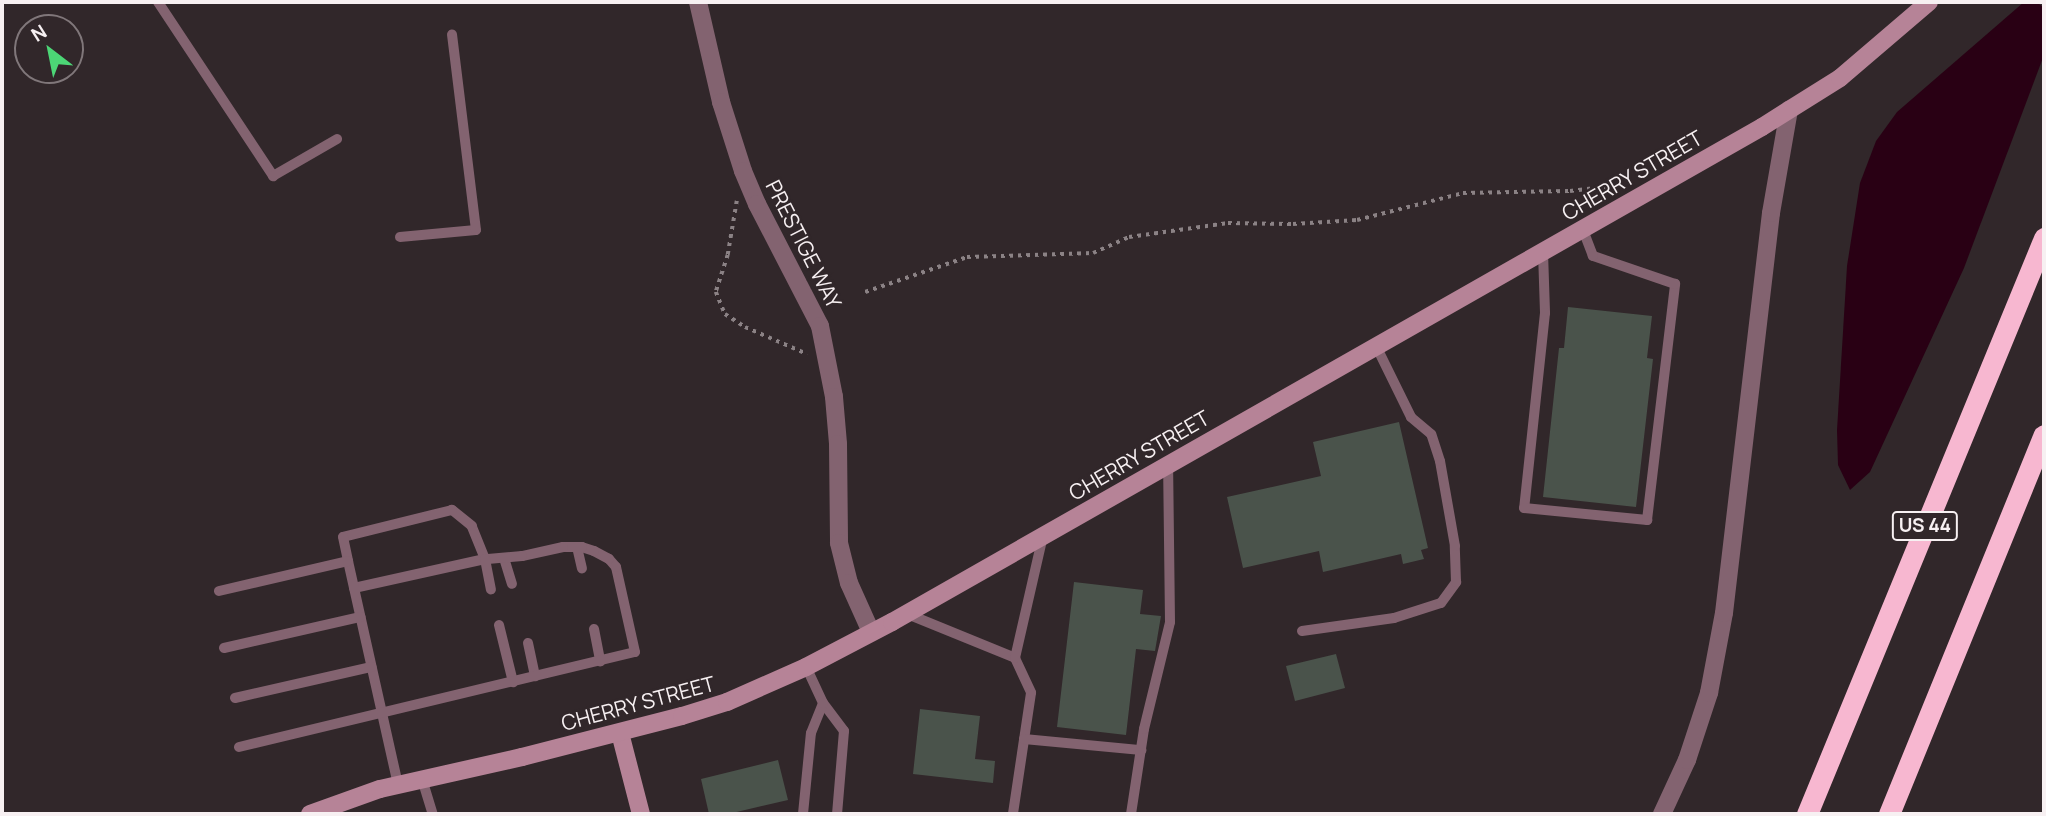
<!DOCTYPE html>
<style>
body{margin:0}
#map{position:relative;width:2046px;height:816px;overflow:hidden;background:#31272a;font-family:Manrope,sans-serif}
div>[style]{position:absolute}
.water>*{inset:0;background:#290014}
.building>*{inset:0;background:#4a534b}
.path>*{height:3.5px;margin-top:-1.75px;transform-origin:0;background:repeating-linear-gradient(90deg,#8b8285 0 3.5px,transparent 0 8.5px)}
.service>*{height:10px;margin:-5px;padding:0 5px;transform-origin:5px;border-radius:5px;background:#836370}
.minor>*{height:18px;margin:-9px;padding:0 9px;transform-origin:9px;border-radius:9px;background:#836370}
.tertiary>*{height:18px;margin:-9px;padding:0 9px;transform-origin:9px;border-radius:9px;background:#836370}
.secondary>*{height:18px;margin:-9px;padding:0 9px;transform-origin:9px;border-radius:9px;background:#b68397}
.motorway>*{height:21px;margin:-10.5px;padding:0 10.5px;transform-origin:10.5px;border-radius:10.5px;background:#f7b7d0}
span{translate:-50% -50%;white-space:nowrap;text-align:center;line-height:1.15;-webkit-text-stroke:5px #31272a;paint-order:stroke}
.shield-label span{padding:2px 5px;background:#31272a;border:2px solid;border-radius:5px;-webkit-text-stroke-width:0}
.shield-label{font-size:19px;color:#f7f0f2;font-weight:700}
.street-label{font-size:21px;color:#f7f0f2}
.frame{position:absolute;inset:0;border:4px solid #f7f0f2;pointer-events:none}
.north{position:absolute;left:14px;top:14px;width:70px;height:70px;box-sizing:border-box;background:#31272a;border:2px solid #80777a;border-radius:50%;rotate:328deg;font-size:19px;font-weight:700;line-height:28px;text-align:center;color:#f7f0f2}
.north::after{content:'';display:block;margin:auto;width:24px;height:32px;background:#4cd676;clip-path:polygon(50% 0,100% 100%,50% 72%,0 100%)}
</style>
<div id="map">
<div class="water">
<i style="clip-path:polygon(2024px 2px,2038px 3px,2044px 8px,2044px 55px,1964px 268px,1870px 472px,1850px 490px,1838px 465px,1837px 430px,1847px 266px,1860px 183px,1876px 141px,1897px 112px)"></i>
</div>
<div class="building">
<i style="clip-path:polygon(1568px 307px,1652px 316px,1647px 358px,1653px 359px,1636px 507px,1543px 497px,1559px 348px,1564px 348px)"></i>
<i style="clip-path:polygon(1399px 422px,1428px 548px,1421px 550px,1424px 559px,1403px 564px,1401px 554px,1323px 572px,1319px 551px,1243px 568px,1227px 497px,1321px 476px,1313px 442px)"></i>
<i style="clip-path:polygon(1074px 582px,1143px 590px,1140px 614px,1161px 616px,1155px 651px,1136px 649px,1126px 735px,1057px 727px)"></i>
<i style="clip-path:polygon(1336px 654px,1345px 688px,1295px 701px,1286px 666px)"></i>
<i style="clip-path:polygon(920px 709px,980px 716px,975px 759px,995px 761px,993px 783px,913px 774px)"></i>
<i style="clip-path:polygon(778px 760px,788px 800px,728px 814px,709px 814px,701px 779px)"></i>
</div>
<div class="path">
<i style="left:737px;top:201px;width:55px;rotate:99.5deg"></i>
<i style="left:728px;top:255px;width:39px;rotate:108deg"></i>
<i style="left:716px;top:292px;width:24px;rotate:68deg"></i>
<i style="left:725px;top:314px;width:24px;rotate:33deg"></i>
<i style="left:745px;top:327px;width:68px;rotate:23.5deg"></i>
<i style="left:865px;top:292px;width:108px;rotate:-18.9deg"></i>
<i style="left:967px;top:257px;width:126px;rotate:-1.8deg"></i>
<i style="left:1093px;top:253px;width:39px;rotate:-24deg"></i>
<i style="left:1129px;top:237px;width:100px;rotate:-8deg"></i>
<i style="left:1228px;top:223px;width:65px;rotate:0.9deg"></i>
<i style="left:1293px;top:224px;width:64px;rotate:-3.6deg"></i>
<i style="left:1357px;top:220px;width:109px;rotate:-14.3deg"></i>
<i style="left:1463px;top:193px;width:107px;rotate:-1.1deg"></i>
<i style="left:1570px;top:191px;width:51px;rotate:-6.7deg"></i>
</div>
<div class="service">
<i style="left:158px;top:2px;width:209px;rotate:56.5deg"></i>
<i style="left:273px;top:176px;width:74px;rotate:-30deg"></i>
<i style="left:400px;top:237px;width:76px;rotate:-5.3deg"></i>
<i style="left:476px;top:230px;width:197px;rotate:-97deg"></i>
<i style="left:1543px;top:252px;width:61px;rotate:88.1deg"></i>
<i style="left:1545px;top:313px;width:196px;rotate:96.1deg"></i>
<i style="left:1524px;top:508px;width:124px;rotate:5.6deg"></i>
<i style="left:1647px;top:520px;width:238px;rotate:-83.2deg"></i>
<i style="left:1675px;top:284px;width:87px;rotate:-161.1deg"></i>
<i style="left:1593px;top:256px;width:28px;rotate:-111deg"></i>
<i style="left:577px;top:547px;width:22px;rotate:77deg"></i>
<i style="left:504px;top:558px;width:27px;rotate:73deg"></i>
<i style="left:354px;top:588px;width:134px;rotate:-12.5deg"></i>
<i style="left:485px;top:559px;width:35px;rotate:-112deg"></i>
<i style="left:472px;top:526px;width:26px;rotate:-141deg"></i>
<i style="left:452px;top:510px;width:112px;rotate:166.1deg"></i>
<i style="left:343px;top:537px;width:25px;rotate:78deg"></i>
<i style="left:348px;top:561px;width:230px;rotate:77.4deg"></i>
<i style="left:219px;top:591px;width:132px;rotate:-13.1deg"></i>
<i style="left:905px;top:613px;width:119px;rotate:22.2deg"></i>
<i style="left:1015px;top:658px;width:38px;rotate:65deg"></i>
<i style="left:1031px;top:693px;width:122px;rotate:98.5deg"></i>
<i style="left:499px;top:625px;width:59px;rotate:76.2deg"></i>
<i style="left:594px;top:629px;width:33px;rotate:79deg"></i>
<i style="left:1302px;top:631px;width:93px;rotate:-8deg"></i>
<i style="left:1394px;top:618px;width:49px;rotate:-17.7deg"></i>
<i style="left:1441px;top:603px;width:26px;rotate:-54deg"></i>
<i style="left:1456px;top:582px;width:36px;rotate:-92deg"></i>
<i style="left:1455px;top:546px;width:86px;rotate:-100deg"></i>
<i style="left:1440px;top:461px;width:28px;rotate:-108deg"></i>
<i style="left:1431px;top:434px;width:26px;rotate:-140deg"></i>
<i style="left:1411px;top:417px;width:77px;rotate:-116.2deg"></i>
<i style="left:528px;top:643px;width:34px;rotate:78deg"></i>
<i style="left:224px;top:648px;width:140px;rotate:-12.8deg"></i>
<i style="left:1015px;top:658px;width:125px;rotate:-77.1deg"></i>
<i style="left:235px;top:698px;width:140px;rotate:-12.8deg"></i>
<i style="left:823px;top:703px;width:35px;rotate:53deg"></i>
<i style="left:844px;top:731px;width:83px;rotate:94.8deg"></i>
<i style="left:1024px;top:739px;width:118px;rotate:5.4deg"></i>
<i style="left:239px;top:747px;width:407px;rotate:-13.5deg"></i>
<i style="left:635px;top:652px;width:87px;rotate:-102.6deg"></i>
<i style="left:616px;top:567px;width:11px;rotate:-131deg"></i>
<i style="left:609px;top:559px;width:17px;rotate:-152deg"></i>
<i style="left:594px;top:551px;width:13px;rotate:-162deg"></i>
<i style="left:582px;top:547px;width:19px;rotate:180deg"></i>
<i style="left:563px;top:547px;width:42px;rotate:167.6deg"></i>
<i style="left:522px;top:556px;width:37px;rotate:175deg"></i>
<i style="left:485px;top:559px;width:31px;rotate:79deg"></i>
<i style="left:422px;top:779px;width:37px;rotate:73deg"></i>
<i style="left:803px;top:814px;width:81px;rotate:-84.4deg"></i>
<i style="left:811px;top:733px;width:32px;rotate:-68deg"></i>
<i style="left:823px;top:703px;width:40px;rotate:-115deg"></i>
<i style="left:1131px;top:814px;width:86px;rotate:-81.3deg"></i>
<i style="left:1144px;top:729px;width:110px;rotate:-76.3deg"></i>
<i style="left:1170px;top:622px;width:158px;rotate:-90.7deg"></i>
</div>
<div class="minor">
<i style="left:1662px;top:814px;width:60px;rotate:-65.2deg"></i>
<i style="left:1687px;top:760px;width:71px;rotate:-71.8deg"></i>
<i style="left:1709px;top:693px;width:81px;rotate:-79.4deg"></i>
<i style="left:1724px;top:613px;width:403px;rotate:-83.3deg"></i>
<i style="left:1771px;top:213px;width:105px;rotate:-80.1deg"></i>
</div>
<div class="tertiary">
<i style="left:698px;top:2px;width:103px;rotate:77deg"></i>
<i style="left:721px;top:102px;width:72px;rotate:72.3deg"></i>
<i style="left:743px;top:171px;width:36px;rotate:67deg"></i>
<i style="left:757px;top:204px;width:137px;rotate:62.7deg"></i>
<i style="left:820px;top:326px;width:72px;rotate:78.8deg"></i>
<i style="left:834px;top:397px;width:47px;rotate:85.1deg"></i>
<i style="left:838px;top:444px;width:99px;rotate:89.4deg"></i>
<i style="left:839px;top:543px;width:41px;rotate:76deg"></i>
<i style="left:849px;top:583px;width:54px;rotate:65.8deg"></i>
</div>
<div class="secondary">
<i style="left:620px;top:733px;width:84px;rotate:75.5deg"></i>
<i style="left:310px;top:814px;width:74px;rotate:-19.7deg"></i>
<i style="left:380px;top:789px;width:146px;rotate:-12.7deg"></i>
<i style="left:522px;top:757px;width:165px;rotate:-14.4deg"></i>
<i style="left:682px;top:716px;width:47px;rotate:-17.3deg"></i>
<i style="left:727px;top:702px;width:86px;rotate:-23.9deg"></i>
<i style="left:806px;top:667px;width:97px;rotate:-27.6deg"></i>
<i style="left:892px;top:622px;width:1001px;rotate:-29.64deg"></i>
<i style="left:1762px;top:127px;width:92px;rotate:-32.1deg"></i>
<i style="left:1840px;top:78px;width:117px;rotate:-40.5deg"></i>
</div>
<div class="motorway">
<i style="left:1807px;top:814px;width:623px;rotate:-67.63deg"></i>
<i style="left:1889px;top:814px;width:409px;rotate:-67.8deg"></i>
</div>
<div class="shield-label">
<span style="left:1925px;top:526px">US 44</span>
</div>
<div class="street-label">
<span style="left:1632px;top:175px;rotate:-30deg">CHERRY STREET</span>
<span style="left:804px;top:244px;rotate:63deg">PRESTIGE WAY</span>
<span style="left:1139px;top:455px;rotate:-30deg">CHERRY STREET</span>
<span style="left:638px;top:703px;rotate:-15deg">CHERRY STREET</span>
</div>
<div class="frame"></div>
<div class="north">N</div>
</div>
